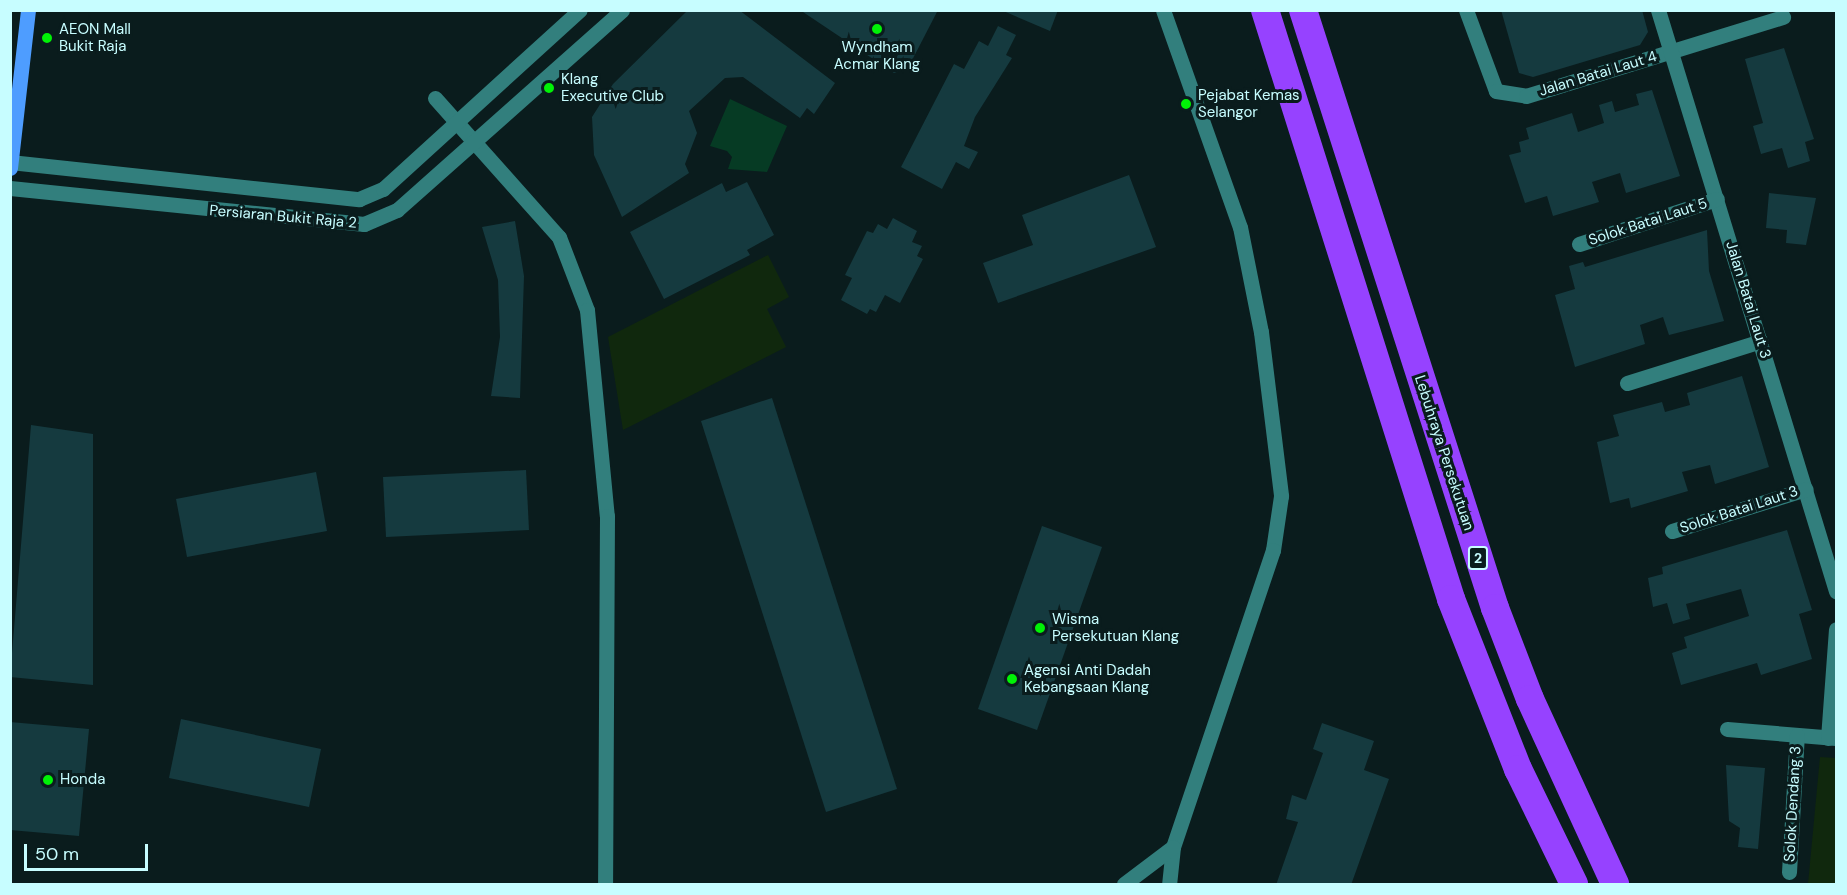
<!DOCTYPE html>
<style>
body{margin:0}
#map{position:relative;width:1847px;height:895px;overflow:hidden;background:#0a1c1d;font-family:"DM Sans",sans-serif}
div>[style]{position:absolute}
.green>*{inset:0;background:#10280d}
.water>*{inset:0;background:#063b24}
.building>*{inset:0;background:#153a3f}
.minor>*{height:15px;margin:-7.5px;padding:0 7.5px;transform-origin:7.5px;border-radius:7.5px;background:#327f7d}
.major>*{height:15px;margin:-7.5px;padding:0 7.5px;transform-origin:7.5px;border-radius:7.5px;background:#4e9dff}
.highway>*{height:28px;margin:-14px;padding:0 14px;transform-origin:14px;border-radius:14px;background:#9642ff}
.dots>*{width:16px;height:16px;translate:-50% -50%;box-sizing:border-box;border:3px solid #0a1c1d;border-radius:50%}
span{translate:-50% -50%;white-space:nowrap;text-align:center;line-height:1.15;-webkit-text-stroke:6px #0a1c1d;paint-order:stroke}
.shield-label span{padding:2px 4px;background:#0a1c1d;border:2px solid;border-radius:4px;-webkit-text-stroke-width:0}
.shield-label{font-size:14px;color:#c7fdff;font-weight:700}
.poi-label{font-size:15px;color:#c7fdff}
.left{translate:0 -50%;text-align:left}
.street-label{font-size:15px;color:#c7fdff}
.frame{position:absolute;inset:0;border:12px solid #c7fdff;pointer-events:none}
.scale{position:absolute;left:24px;top:844px;width:124px;height:27px;box-sizing:border-box;border:3px solid #c7fdff;border-top:0;padding-left:8px;font-size:18px;line-height:21px;white-space:nowrap;color:#c7fdff;-webkit-text-stroke:4px #0a1c1d;paint-order:stroke}
</style>
<div id="map">
<div class="green">
<i style="clip-path:polygon(768px 255px,789px 297px,767px 309px,786px 347px,623px 430px,608px 337px)"></i>
<i style="clip-path:polygon(1820px 757px,1836px 758px,1836px 884px,1808px 884px)"></i>
</div>
<div class="water">
<i style="clip-path:polygon(730px 99px,787px 126px,767px 172px,728px 169px,732px 157px,727px 151px,710px 146px)"></i>
</div>
<div class="building">
<i style="clip-path:polygon(688px 10px,739px 10px,835px 83px,814px 114px,807px 108px,800px 118px,743px 77px,725px 78px,689px 111px,697px 133px,685px 164px,689px 173px,622px 217px,594px 155px,592px 117px,613px 84px)"></i>
<i style="clip-path:polygon(800px 10px,938px 10px,908px 68px,894px 73px)"></i>
<i style="clip-path:polygon(1001px 10px,1058px 10px,1050px 31px)"></i>
<i style="clip-path:polygon(1501px 10px,1642px 10px,1648px 32px,1640px 45px,1533px 77px,1519px 73px)"></i>
<i style="clip-path:polygon(998px 26px,1016px 35px,1006px 55px,1012px 58px,975px 117px,964px 146px,978px 152px,969px 169px,956px 162px,942px 189px,901px 167px,954px 64px,964px 69px,979px 41px,988px 46px)"></i>
<i style="clip-path:polygon(1784px 48px,1814px 139px,1805px 142px,1810px 161px,1788px 168px,1782px 148px,1761px 154px,1753px 126px,1763px 123px,1745px 59px)"></i>
<i style="clip-path:polygon(1652px 90px,1680px 176px,1626px 193px,1620px 173px,1592px 182px,1599px 202px,1553px 216px,1547px 196px,1525px 203px,1509px 155px,1521px 152px,1519px 142px,1529px 139px,1526px 128px,1572px 113px,1578px 132px,1604px 123px,1599px 105px,1612px 101px,1615px 112px,1639px 105px,1636px 94px)"></i>
<i style="clip-path:polygon(1129px 175px,1156px 247px,998px 303px,983px 263px,1033px 245px,1022px 215px)"></i>
<i style="clip-path:polygon(747px 182px,774px 235px,747px 250px,750px 255px,664px 299px,630px 232px,722px 183px,726px 192px)"></i>
<i style="clip-path:polygon(1769px 193px,1816px 198px,1806px 245px,1786px 243px,1787px 230px,1766px 228px)"></i>
<i style="clip-path:polygon(893px 218px,917px 231px,912px 242px,922px 246px,917px 256px,923px 259px,900px 303px,885px 295px,876px 312px,870px 309px,867px 314px,841px 300px,852px 278px,845px 275px,867px 231px,873px 233px,878px 224px,887px 229px)"></i>
<i style="clip-path:polygon(515px 221px,524px 276px,520px 398px,491px 396px,500px 337px,498px 280px,482px 227px)"></i>
<i style="clip-path:polygon(1707px 230px,1709px 271px,1724px 321px,1669px 335px,1663px 317px,1640px 325px,1645px 344px,1575px 367px,1555px 295px,1575px 289px,1569px 266px,1583px 262px,1585px 267px)"></i>
<i style="clip-path:polygon(1742px 376px,1769px 467px,1715px 484px,1710px 465px,1682px 472px,1688px 491px,1631px 508px,1629px 498px,1610px 503px,1597px 442px,1619px 436px,1613px 415px,1662px 402px,1665px 412px,1690px 405px,1687px 393px)"></i>
<i style="clip-path:polygon(772px 398px,897px 789px,826px 812px,701px 421px)"></i>
<i style="clip-path:polygon(31px 425px,93px 434px,93px 685px,10px 677px)"></i>
<i style="clip-path:polygon(526px 470px,529px 530px,386px 537px,383px 477px)"></i>
<i style="clip-path:polygon(316px 472px,327px 531px,187px 557px,176px 499px)"></i>
<i style="clip-path:polygon(1042px 526px,1102px 547px,1037px 730px,978px 709px)"></i>
<i style="clip-path:polygon(1787px 530px,1812px 610px,1799px 614px,1812px 659px,1761px 675px,1757px 663px,1681px 685px,1672px 653px,1687px 648px,1684px 637px,1749px 616px,1741px 589px,1686px 604px,1690px 619px,1673px 624px,1667px 603px,1653px 607px,1648px 578px,1663px 574px,1662px 567px)"></i>
<i style="clip-path:polygon(181px 719px,321px 749px,309px 807px,169px 778px)"></i>
<i style="clip-path:polygon(10px 722px,89px 729px,79px 836px,10px 830px)"></i>
<i style="clip-path:polygon(1322px 723px,1374px 741px,1364px 770px,1389px 779px,1351px 885px,1276px 885px,1298px 822px,1286px 819px,1292px 795px,1306px 800px,1323px 753px,1313px 749px)"></i>
<i style="clip-path:polygon(1726px 765px,1765px 768px,1758px 849px,1738px 847px,1740px 828px,1729px 821px)"></i>
</div>
<div class="minor">
<i style="left:1163px;top:10px;width:230px;rotate:70.5deg"></i>
<i style="left:1240px;top:227px;width:107px;rotate:78.7deg"></i>
<i style="left:1261px;top:332px;width:165px;rotate:83deg"></i>
<i style="left:1281px;top:496px;width:55px;rotate:98.4deg"></i>
<i style="left:1273px;top:550px;width:313px;rotate:108.6deg"></i>
<i style="left:1173px;top:847px;width:37px;rotate:96deg"></i>
<i style="left:1466px;top:10px;width:86px;rotate:69.7deg"></i>
<i style="left:1496px;top:91px;width:30px;rotate:9deg"></i>
<i style="left:1526px;top:96px;width:269px;rotate:-17.1deg"></i>
<i style="left:1658px;top:10px;width:608px;rotate:72.97deg"></i>
<i style="left:435px;top:98px;width:186px;rotate:48.3deg"></i>
<i style="left:559px;top:237px;width:78px;rotate:69deg"></i>
<i style="left:587px;top:310px;width:207px;rotate:84.5deg"></i>
<i style="left:607px;top:516px;width:368px;rotate:90.3deg"></i>
<i style="left:10px;top:162px;width:351px;rotate:6.1deg"></i>
<i style="left:359px;top:199px;width:26px;rotate:-23deg"></i>
<i style="left:383px;top:189px;width:266px;rotate:-42.3deg"></i>
<i style="left:10px;top:188px;width:356px;rotate:5.8deg"></i>
<i style="left:364px;top:224px;width:36px;rotate:-23deg"></i>
<i style="left:397px;top:210px;width:301px;rotate:-41.6deg"></i>
<i style="left:1579px;top:244px;width:145px;rotate:-18.1deg"></i>
<i style="left:1627px;top:383px;width:140px;rotate:-17.4deg"></i>
<i style="left:1672px;top:531px;width:140px;rotate:-17.4deg"></i>
<i style="left:1727px;top:729px;width:109px;rotate:4.7deg"></i>
<i style="left:1828px;top:738px;width:109px;rotate:-85.8deg"></i>
<i style="left:1789px;top:872px;width:137px;rotate:-86.7deg"></i>
<i style="left:1124px;top:884px;width:61px;rotate:-37.1deg"></i>
</div>
<div class="major">
<i style="left:10px;top:168px;width:159px;rotate:-83.5deg"></i>
</div>
<div class="highway">
<i style="left:1265px;top:10px;width:618px;rotate:72.47deg"></i>
<i style="left:1451px;top:599px;width:183px;rotate:68.5deg"></i>
<i style="left:1518px;top:769px;width:128px;rotate:64deg"></i>
<i style="left:1303px;top:10px;width:628px;rotate:72.2deg"></i>
<i style="left:1495px;top:608px;width:97px;rotate:69deg"></i>
<i style="left:1530px;top:699px;width:204px;rotate:65.3deg"></i>
</div>
<div class="dots">
<i style="left:877px;top:29px;background:#00f206"></i>
<i style="left:47px;top:38px;background:#00f206"></i>
<i style="left:549px;top:88px;background:#00f206"></i>
<i style="left:1186px;top:104px;background:#00f206"></i>
<i style="left:1040px;top:628px;background:#00f206"></i>
<i style="left:1012px;top:679px;background:#00f206"></i>
<i style="left:48px;top:780px;background:#00f206"></i>
</div>
<div class="shield-label">
<span style="left:1478px;top:558px">2</span>
</div>
<div class="poi-label">
<span class="left" style="left:59px;top:38px">AEON Mall<br>Bukit Raja</span>
<span style="left:877px;top:56px">Wyndham<br>Acmar Klang</span>
<span class="left" style="left:561px;top:88px">Klang<br>Executive Club</span>
<span class="left" style="left:1198px;top:104px">Pejabat Kemas<br>Selangor</span>
<span class="left" style="left:1052px;top:628px">Wisma<br>Persekutuan Klang</span>
<span class="left" style="left:1024px;top:679px">Agensi Anti Dadah<br>Kebangsaan Klang</span>
<span class="left" style="left:60px;top:780px">Honda</span>
</div>
<div class="street-label">
<span style="left:1598px;top:74px;rotate:-17deg">Jalan Batai Laut 4</span>
<span style="left:283px;top:217px;rotate:5deg">Persiaran Bukit Raja 2</span>
<span style="left:1648px;top:222px;rotate:-18deg">Solok Batai Laut 5</span>
<span style="left:1748px;top:300px;rotate:73deg">Jalan Batai Laut 3</span>
<span style="left:1444px;top:453px;rotate:72deg">Lebuhraya Persekutuan</span>
<span style="left:1739px;top:510px;rotate:-18deg">Solok Batai Laut 3</span>
<span style="left:1793px;top:804px;rotate:-87deg">Solok Dendang 3</span>
</div>
<div class="frame"></div>
<div class="scale">50 m</div>
</div>
